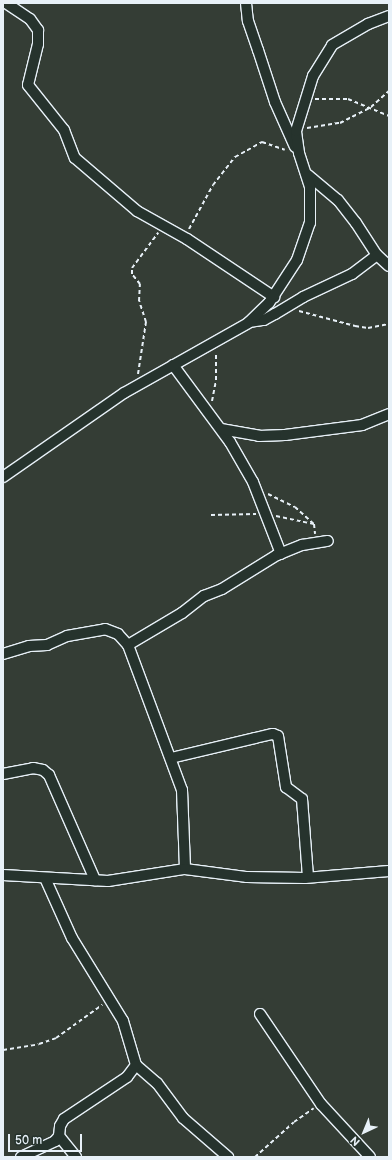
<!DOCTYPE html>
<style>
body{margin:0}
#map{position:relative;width:392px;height:1160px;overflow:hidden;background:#343d35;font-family:"Balsamiq Sans",sans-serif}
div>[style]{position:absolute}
.path>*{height:2px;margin-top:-1px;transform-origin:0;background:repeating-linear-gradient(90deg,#e8f1f8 0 4px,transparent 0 7px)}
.roads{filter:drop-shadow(1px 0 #e8f1f8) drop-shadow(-1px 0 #e8f1f8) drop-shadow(0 1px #e8f1f8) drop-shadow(0 -1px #e8f1f8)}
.minor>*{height:10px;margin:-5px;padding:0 5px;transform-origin:5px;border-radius:5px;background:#26332d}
span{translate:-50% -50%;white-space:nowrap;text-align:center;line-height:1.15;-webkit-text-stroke:3.5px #26332d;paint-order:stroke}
.frame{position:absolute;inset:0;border:4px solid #e8f1f8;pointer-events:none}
.north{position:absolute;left:344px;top:1112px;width:40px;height:40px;-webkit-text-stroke:3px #26332d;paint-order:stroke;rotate:224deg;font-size:11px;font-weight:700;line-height:16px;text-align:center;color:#e8f1f8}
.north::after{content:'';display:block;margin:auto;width:14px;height:18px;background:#e8f1f8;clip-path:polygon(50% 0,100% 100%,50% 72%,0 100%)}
.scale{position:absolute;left:8px;top:1134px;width:74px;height:18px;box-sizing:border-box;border:2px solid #e8f1f8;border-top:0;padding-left:5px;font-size:12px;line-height:14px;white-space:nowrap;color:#e8f1f8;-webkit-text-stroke:3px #26332d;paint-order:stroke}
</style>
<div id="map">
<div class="path">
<i style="left:315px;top:99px;width:33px"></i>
<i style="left:348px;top:99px;width:44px;rotate:22.5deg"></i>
<i style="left:307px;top:128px;width:33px;rotate:-9deg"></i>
<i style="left:340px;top:123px;width:35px;rotate:-27deg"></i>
<i style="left:371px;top:107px;width:24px;rotate:-42deg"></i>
<i style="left:189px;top:229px;width:50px;rotate:-61.4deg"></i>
<i style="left:213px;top:185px;width:36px;rotate:-52deg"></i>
<i style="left:235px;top:157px;width:31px;rotate:-29deg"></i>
<i style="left:262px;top:142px;width:24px;rotate:19deg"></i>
<i style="left:299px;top:311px;width:58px;rotate:15deg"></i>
<i style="left:355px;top:326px;width:13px;rotate:9deg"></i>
<i style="left:368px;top:328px;width:21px;rotate:-11deg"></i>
<i style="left:138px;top:374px;width:53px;rotate:-81.3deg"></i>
<i style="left:146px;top:322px;width:22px;rotate:-108deg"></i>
<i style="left:139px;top:301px;width:17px;rotate:-87deg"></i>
<i style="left:140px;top:284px;width:13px;rotate:-129deg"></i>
<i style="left:132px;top:274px;width:6px;rotate:-90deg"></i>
<i style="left:132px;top:268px;width:44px;rotate:-53.4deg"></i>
<i style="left:212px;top:401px;width:21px;rotate:-79deg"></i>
<i style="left:216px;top:380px;width:28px;rotate:-90deg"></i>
<i style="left:268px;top:494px;width:30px;rotate:26deg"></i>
<i style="left:295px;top:507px;width:25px;rotate:42deg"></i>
<i style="left:314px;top:524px;width:10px;rotate:84deg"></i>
<i style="left:211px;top:515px;width:45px;rotate:-1.3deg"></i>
<i style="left:276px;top:516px;width:39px;rotate:12deg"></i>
<i style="left:3px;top:1050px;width:36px;rotate:-9deg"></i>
<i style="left:39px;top:1044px;width:18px;rotate:-19deg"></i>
<i style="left:56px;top:1038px;width:57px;rotate:-35.7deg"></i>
<i style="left:255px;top:1157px;width:52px;rotate:-41.9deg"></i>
<i style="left:294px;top:1122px;width:24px;rotate:-35deg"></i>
</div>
<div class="roads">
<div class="minor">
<i style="left:6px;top:3px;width:29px;rotate:34deg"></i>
<i style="left:30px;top:19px;width:14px;rotate:54deg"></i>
<i style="left:38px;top:30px;width:14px;rotate:90deg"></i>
<i style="left:38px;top:44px;width:42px;rotate:103.7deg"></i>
<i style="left:28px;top:85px;width:58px;rotate:51.3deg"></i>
<i style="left:64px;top:130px;width:30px;rotate:69deg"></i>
<i style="left:75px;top:158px;width:82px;rotate:40.5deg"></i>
<i style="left:137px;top:211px;width:57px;rotate:29.2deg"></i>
<i style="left:187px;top:239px;width:105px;rotate:33.7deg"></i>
<i style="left:246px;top:3px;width:18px;rotate:84deg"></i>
<i style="left:248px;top:21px;width:31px;rotate:71deg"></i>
<i style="left:258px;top:50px;width:55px;rotate:71.9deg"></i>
<i style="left:275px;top:102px;width:49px;rotate:66deg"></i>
<i style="left:308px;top:175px;width:39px;rotate:40deg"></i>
<i style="left:338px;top:200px;width:29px;rotate:52deg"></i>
<i style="left:356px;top:223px;width:38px;rotate:57deg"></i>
<i style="left:377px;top:255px;width:16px;rotate:43deg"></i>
<i style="left:249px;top:322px;width:15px;rotate:-8deg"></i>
<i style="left:264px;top:320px;width:13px;rotate:-29deg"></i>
<i style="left:275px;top:314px;width:33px;rotate:-31deg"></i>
<i style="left:303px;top:297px;width:54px;rotate:-25.1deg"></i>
<i style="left:352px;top:274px;width:31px;rotate:-37deg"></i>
<i style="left:173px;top:365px;width:96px;rotate:53.5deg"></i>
<i style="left:230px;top:442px;width:46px;rotate:60.1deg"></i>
<i style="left:253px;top:482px;width:77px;rotate:68.7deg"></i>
<i style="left:221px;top:429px;width:39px;rotate:10deg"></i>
<i style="left:259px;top:436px;width:26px;rotate:-2deg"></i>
<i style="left:285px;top:435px;width:78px;rotate:-7.4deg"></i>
<i style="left:362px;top:425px;width:29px;rotate:-22deg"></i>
<i style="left:3px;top:477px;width:147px;rotate:-34.8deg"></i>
<i style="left:124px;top:393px;width:142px;rotate:-29.4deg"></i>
<i style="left:248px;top:323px;width:29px;rotate:-44deg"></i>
<i style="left:269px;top:303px;width:51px;rotate:-56.9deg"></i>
<i style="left:297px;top:260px;width:39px;rotate:-71deg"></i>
<i style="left:310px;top:223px;width:36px;rotate:-90deg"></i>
<i style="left:310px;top:187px;width:36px;rotate:-108deg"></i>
<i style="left:299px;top:153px;width:22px;rotate:-98deg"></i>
<i style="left:296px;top:131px;width:58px;rotate:-72.8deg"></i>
<i style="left:313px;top:76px;width:36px;rotate:-58deg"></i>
<i style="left:332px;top:45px;width:42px;rotate:-30.3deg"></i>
<i style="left:368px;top:24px;width:22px;rotate:-21deg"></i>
<i style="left:128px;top:645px;width:63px;rotate:-30.7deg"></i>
<i style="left:182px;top:613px;width:28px;rotate:-38deg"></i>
<i style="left:204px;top:596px;width:19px;rotate:-21deg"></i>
<i style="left:222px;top:589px;width:65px;rotate:-31.7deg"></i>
<i style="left:277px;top:555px;width:27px;rotate:-22deg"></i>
<i style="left:302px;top:545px;width:26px;rotate:-9deg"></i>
<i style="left:3px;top:654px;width:27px;rotate:-17deg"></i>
<i style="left:29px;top:646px;width:18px;rotate:-3deg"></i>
<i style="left:47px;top:645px;width:22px;rotate:-24deg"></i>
<i style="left:67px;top:636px;width:39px;rotate:-10deg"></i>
<i style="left:105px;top:629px;width:14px;rotate:21deg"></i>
<i style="left:118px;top:634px;width:15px;rotate:48deg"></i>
<i style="left:128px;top:645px;width:155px;rotate:69.6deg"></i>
<i style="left:182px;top:790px;width:79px;rotate:87.8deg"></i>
<i style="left:171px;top:758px;width:86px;rotate:-13.4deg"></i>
<i style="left:255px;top:738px;width:18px;rotate:-13deg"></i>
<i style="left:273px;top:734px;width:5px;rotate:22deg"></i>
<i style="left:278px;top:736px;width:52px;rotate:81.1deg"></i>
<i style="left:286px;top:787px;width:20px;rotate:37deg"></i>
<i style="left:302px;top:799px;width:78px;rotate:85.6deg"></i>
<i style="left:3px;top:774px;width:31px;rotate:-11deg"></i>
<i style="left:33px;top:768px;width:10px;rotate:11deg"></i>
<i style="left:43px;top:770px;width:8px;rotate:40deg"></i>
<i style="left:49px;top:775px;width:115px;rotate:66.3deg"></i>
<i style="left:3px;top:875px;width:105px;rotate:3.3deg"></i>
<i style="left:108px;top:881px;width:78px;rotate:-8.9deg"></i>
<i style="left:185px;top:869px;width:63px;rotate:7.4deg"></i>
<i style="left:247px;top:877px;width:58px;rotate:1deg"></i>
<i style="left:305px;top:878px;width:84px;rotate:-4.8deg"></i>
<i style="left:45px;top:878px;width:66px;rotate:65.8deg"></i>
<i style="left:72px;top:938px;width:97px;rotate:58.4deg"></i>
<i style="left:123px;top:1021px;width:46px;rotate:73.5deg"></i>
<i style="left:136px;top:1065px;width:28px;rotate:41deg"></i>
<i style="left:157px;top:1083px;width:44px;rotate:53.4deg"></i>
<i style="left:183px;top:1118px;width:60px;rotate:40.9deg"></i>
<i style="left:260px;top:1014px;width:109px;rotate:55.9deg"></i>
<i style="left:321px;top:1104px;width:72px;rotate:47.2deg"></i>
<i style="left:59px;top:1136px;width:27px;rotate:51deg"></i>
<i style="left:21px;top:1157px;width:38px;rotate:-25deg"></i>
<i style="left:55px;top:1141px;width:6px;rotate:-51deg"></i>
<i style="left:59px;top:1136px;width:10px;rotate:-84deg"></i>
<i style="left:60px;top:1126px;width:8px;rotate:-60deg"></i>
<i style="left:64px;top:1119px;width:76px;rotate:-33.7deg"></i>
<i style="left:127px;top:1077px;width:15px;rotate:-53deg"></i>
</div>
</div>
<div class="frame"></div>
<div class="north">N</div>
<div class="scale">50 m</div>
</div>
